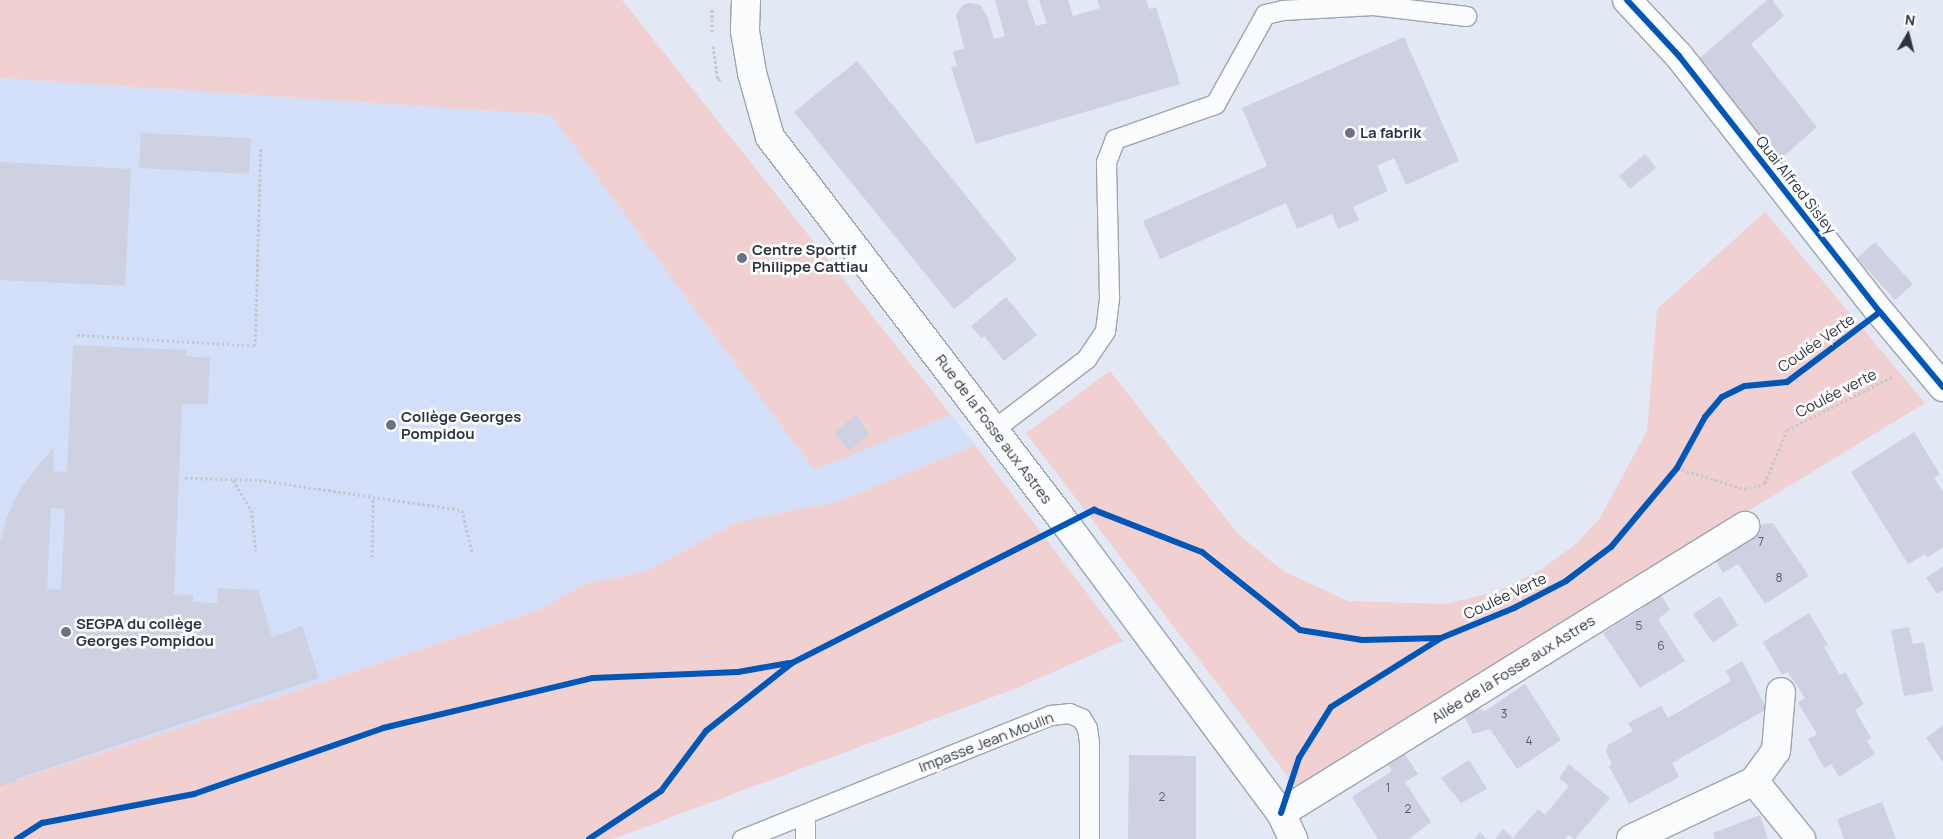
<!DOCTYPE html>
<meta charset="utf-8">
<style>
body{margin:0}
#map{position:relative;width:1943px;height:839px;overflow:hidden;background:#e2e8f4;font-family:Manrope,sans-serif}
div>[style]{position:absolute}
.built>*{inset:0;background:#d3dff8}
.green>*{inset:0;background:#f1d0d2}
.building>*{inset:0;background:#ced1e1}
.path>*{height:3px;margin-top:-1.5px;transform-origin:0;background:repeating-linear-gradient(90deg,#c6c7ce 0 2.5px,transparent 0 5px)}
.roads{filter:drop-shadow(1px 0 #9ea4b0) drop-shadow(-1px 0 #9ea4b0) drop-shadow(0 1px #9ea4b0) drop-shadow(0 -1px #9ea4b0)}
.service>*{height:19px;margin:-9.5px;padding:0 9.5px;transform-origin:9.5px;border-radius:9.5px;background:#fbfcfd}
.minor>*{height:28px;margin:-14px;padding:0 14px;transform-origin:14px;border-radius:14px;background:#fbfcfd}
.cycleway>*{height:6px;margin:-3px;padding:0 3px;transform-origin:3px;border-radius:3px;background:#0057b8}
.dots>*{width:14px;height:14px;translate:-50% -50%;box-sizing:border-box;border:2px solid #fff;border-radius:50%}
span{translate:-50% -50%;white-space:nowrap;text-align:center;line-height:1.15;-webkit-text-stroke:5px #fff;paint-order:stroke}
.number-label{font-size:12px;color:#565c6c}
.number-label span{-webkit-text-stroke-width:0}
.poi-label{font-size:15px;color:#2c3342;font-weight:700}
.left{translate:0 -50%;text-align:left}
.street-label{font-size:15px;color:#2c3342}
.north{position:absolute;left:1883px;top:10px;width:50px;height:50px;-webkit-text-stroke:4px #fff;paint-order:stroke;rotate:8deg;font-size:14px;font-weight:700;line-height:20px;text-align:center;color:#2c3342}
.north::after{content:'';display:block;margin:auto;width:18px;height:22px;background:#2c3342;clip-path:polygon(50% 0,100% 100%,50% 72%,0 100%)}
</style>
<div id="map">
<div class="built">
<i style="clip-path:polygon(0 78px,551px 115px,814px 470px,951px 415px,975px 445px,840px 501px,737px 522px,645px 572px,583px 584px,542px 609px,310px 686px,0 785px)"></i>
</div>
<div class="green">
<i style="clip-path:polygon(0 0,622px 0,951px 415px,814px 470px,551px 115px,0 78px)"></i>
<i style="clip-path:polygon(1765px 212px,1925px 403px,1296px 787px,1026px 433px,1110px 371px,1237px 533px,1283px 571px,1348px 601px,1444px 604px,1497px 592px,1542px 569px,1576px 544px,1600px 518px,1647px 431px,1657px 309px)"></i>
<i style="clip-path:polygon(975px 445px,1123px 641px,1017px 688px,613px 839px,0 839px,0 785px,310px 686px,542px 609px,583px 584px,645px 572px,737px 522px,840px 501px)"></i>
</div>
<div class="building">
<i style="clip-path:polygon(995px 0,1027px 0,1036px 26px,1047px 23px,1039px 0,1068px 0,1073px 16px,1100px 8px,1097px 0,1146px 0,1149px 9px,1156px 7px,1180px 84px,976px 144px,951px 67px,957px 66px,953px 52px,964px 48px,956px 15px,963px 5px,970px 3px,980px 5px,987px 16px,994px 39px,1005px 36px)"></i>
<i style="clip-path:polygon(1767px 0,1772px 0,1784px 16px,1751px 44px,1817px 127px,1776px 163px,1693px 64px)"></i>
<i style="clip-path:polygon(1404px 37px,1459px 161px,1406px 185px,1394px 158px,1377px 166px,1388px 191px,1353px 207px,1359px 220px,1338px 229px,1332px 214px,1297px 229px,1286px 203px,1160px 259px,1143px 221px,1267px 166px,1242px 108px)"></i>
<i style="clip-path:polygon(857px 61px,1017px 259px,954px 309px,794px 112px)"></i>
<i style="clip-path:polygon(141px 133px,251px 138px,249px 174px,139px 168px)"></i>
<i style="clip-path:polygon(1645px 154px,1656px 168px,1630px 189px,1619px 176px)"></i>
<i style="clip-path:polygon(0 162px,131px 169px,125px 286px,0 280px)"></i>
<i style="clip-path:polygon(1875px 242px,1913px 284px,1895px 300px,1857px 258px)"></i>
<i style="clip-path:polygon(1006px 297px,1037px 335px,1004px 361px,984px 336px,981px 338px,971px 326px)"></i>
<i style="clip-path:polygon(evenodd,73px 345px,186px 350px,186px 356px,210px 358px,208px 404px,182px 404px,174px 594px,193px 595px,193px 602px,217px 603px,218px 588px,258px 590px,272px 637px,302px 626px,319px 678px,16px 779px,17px 781px,0 786px,0 542px,6px 520px,17px 495px,31px 474px,54px 447px,53px 471px,67px 472px,73px 345px,51px 508px,65px 509px,61px 590px,47px 589px,51px 508px)"></i>
<i style="clip-path:polygon(856px 415px,870px 434px,849px 451px,834px 432px)"></i>
<i style="clip-path:polygon(1914px 432px,1940px 474px,1934px 478px,1943px 492px,1943px 547px,1927px 558px,1925px 554px,1908px 564px,1851px 472px)"></i>
<i style="clip-path:polygon(1773px 523px,1809px 576px,1765px 604px,1738px 564px,1723px 573px,1713px 556px,1764px 524px)"></i>
<i style="clip-path:polygon(1943px 566px,1943px 590px,1937px 594px,1926px 578px)"></i>
<i style="clip-path:polygon(1660px 593px,1670px 610px,1658px 619px,1685px 661px,1640px 688px,1603px 633px,1646px 606px,1644px 604px)"></i>
<i style="clip-path:polygon(1720px 596px,1738px 625px,1713px 643px,1693px 614px)"></i>
<i style="clip-path:polygon(1809px 613px,1828px 645px,1824px 647px,1840px 675px,1845px 672px,1864px 704px,1855px 710px,1871px 738px,1867px 741px,1875px 754px,1839px 777px,1831px 764px,1824px 768px,1808px 739px,1817px 734px,1798px 703px,1805px 698px,1788px 672px,1782px 675px,1763px 642px)"></i>
<i style="clip-path:polygon(1909px 627px,1913px 644px,1924px 642px,1933px 691px,1904px 696px,1891px 630px)"></i>
<i style="clip-path:polygon(1742px 661px,1767px 709px,1672px 763px,1679px 777px,1629px 804px,1609px 766px,1612px 764px,1606px 752px,1608px 745px,1633px 731px,1628px 723px,1661px 706px,1668px 718px,1731px 681px,1726px 671px)"></i>
<i style="clip-path:polygon(1525px 684px,1561px 740px,1517px 769px,1490px 729px,1473px 734px,1464px 716px,1478px 708px,1485px 711px)"></i>
<i style="clip-path:polygon(1943px 725px,1943px 762px,1926px 738px)"></i>
<i style="clip-path:polygon(1405px 754px,1418px 774px,1405px 782px,1431px 822px,1409px 839px,1378px 839px,1352px 797px,1392px 771px,1388px 764px)"></i>
<i style="clip-path:polygon(1129px 755px,1196px 756px,1196px 839px,1128px 839px)"></i>
<i style="clip-path:polygon(1469px 760px,1487px 789px,1461px 803px,1441px 778px)"></i>
<i style="clip-path:polygon(1569px 764px,1610px 798px,1575px 839px,1568px 835px,1565px 839px,1495px 839px,1503px 829px,1513px 838px,1538px 809px,1545px 815px,1569px 786px,1559px 778px)"></i>
<i style="clip-path:polygon(1882px 802px,1896px 839px,1844px 839px,1837px 819px)"></i>
<i style="clip-path:polygon(1760px 815px,1768px 839px,1715px 839px,1713px 833px)"></i>
<i style="clip-path:polygon(1480px 832px,1487px 839px,1474px 839px)"></i>
</div>
<div class="path">
<i style="left:712px;top:32px;width:23px;rotate:-90deg"></i>
<i style="left:713px;top:46px;width:34px;rotate:82deg"></i>
<i style="left:718px;top:80px;width:4px;rotate:-14deg"></i>
<i style="left:77px;top:335px;width:178px;rotate:3.5deg"></i>
<i style="left:255px;top:346px;width:200px;rotate:-88.3deg"></i>
<i style="left:1677px;top:468px;width:70px;rotate:17.4deg"></i>
<i style="left:1744px;top:489px;width:14px;rotate:-12deg"></i>
<i style="left:1758px;top:486px;width:8px;rotate:-23deg"></i>
<i style="left:1765px;top:483px;width:57px;rotate:-67.5deg"></i>
<i style="left:1787px;top:430px;width:120px;rotate:-26.8deg"></i>
<i style="left:185px;top:478px;width:74px;rotate:1.5deg"></i>
<i style="left:259px;top:480px;width:205px;rotate:8.4deg"></i>
<i style="left:462px;top:510px;width:43px;rotate:76.6deg"></i>
<i style="left:233px;top:480px;width:35px;rotate:59deg"></i>
<i style="left:251px;top:510px;width:41px;rotate:83deg"></i>
<i style="left:1096px;top:511px;width:114px;rotate:21.1deg"></i>
<i style="left:1202px;top:552px;width:125px;rotate:38.5deg"></i>
<i style="left:1300px;top:630px;width:63px;rotate:9.2deg"></i>
<i style="left:1362px;top:640px;width:79px;rotate:-1.5deg"></i>
<i style="left:1441px;top:638px;width:79px;rotate:-22.3deg"></i>
<i style="left:1514px;top:608px;width:59px;rotate:-27.4deg"></i>
<i style="left:1566px;top:581px;width:56px;rotate:-37.1deg"></i>
<i style="left:1611px;top:547px;width:103px;rotate:-50.1deg"></i>
<i style="left:1677px;top:468px;width:58px;rotate:-61.2deg"></i>
<i style="left:1705px;top:417px;width:26px;rotate:-50deg"></i>
<i style="left:1722px;top:397px;width:25px;rotate:-26deg"></i>
<i style="left:1745px;top:386px;width:42px;rotate:-5.4deg"></i>
<i style="left:1787px;top:382px;width:85px;rotate:-36.9deg"></i>
<i style="left:372px;top:557px;width:60px;rotate:-89deg"></i>
<i style="left:1296px;top:766px;width:9px;rotate:-69deg"></i>
<i style="left:1299px;top:758px;width:60px;rotate:-57.9deg"></i>
<i style="left:1331px;top:707px;width:130px;rotate:-32.1deg"></i>
</div>
<div class="roads">
<div class="service">
<i style="left:994px;top:429px;width:116px;rotate:-37.3deg"></i>
<i style="left:1086px;top:359px;width:34px;rotate:-56deg"></i>
<i style="left:1105px;top:331px;width:35px;rotate:-83deg"></i>
<i style="left:1109px;top:296px;width:134px;rotate:-91.3deg"></i>
<i style="left:1106px;top:162px;width:25px;rotate:-69deg"></i>
<i style="left:1115px;top:139px;width:106px;rotate:-19.3deg"></i>
<i style="left:1215px;top:104px;width:103px;rotate:-60.9deg"></i>
<i style="left:1265px;top:14px;width:17px;rotate:-13deg"></i>
<i style="left:1282px;top:10px;width:91px;rotate:-3.1deg"></i>
<i style="left:1373px;top:5px;width:94px;rotate:6.7deg"></i>
<i style="left:742px;top:839px;width:333px;rotate:-21.9deg"></i>
<i style="left:1051px;top:715px;width:18px;rotate:-6deg"></i>
<i style="left:1069px;top:713px;width:13px;rotate:23deg"></i>
<i style="left:1081px;top:718px;width:12px;rotate:59deg"></i>
<i style="left:1087px;top:728px;width:14px;rotate:82deg"></i>
<i style="left:1089px;top:742px;width:97px;rotate:90deg"></i>
<i style="left:805px;top:839px;width:25px;rotate:-90deg"></i>
</div>
<div class="minor">
<i style="left:746px;top:0;width:31px;rotate:92deg"></i>
<i style="left:745px;top:31px;width:43px;rotate:80.5deg"></i>
<i style="left:752px;top:73px;width:66px;rotate:74.3deg"></i>
<i style="left:770px;top:137px;width:487px;rotate:52.6deg"></i>
<i style="left:1066px;top:524px;width:360px;rotate:53.4deg"></i>
<i style="left:1281px;top:813px;width:29px;rotate:65deg"></i>
<i style="left:1627px;top:0;width:76px;rotate:47.1deg"></i>
<i style="left:1679px;top:56px;width:325px;rotate:51.9deg"></i>
<i style="left:1880px;top:312px;width:98px;rotate:50deg"></i>
<i style="left:1754px;top:781px;width:75px;rotate:51deg"></i>
<i style="left:1281px;top:813px;width:546px;rotate:-31.74deg"></i>
<i style="left:1631px;top:839px;width:136px;rotate:-25.2deg"></i>
<i style="left:1754px;top:781px;width:37px;rotate:-54deg"></i>
<i style="left:1776px;top:751px;width:59px;rotate:-85.2deg"></i>
</div>
</div>
<div class="cycleway">
<i style="left:1627px;top:0;width:76px;rotate:47.1deg"></i>
<i style="left:1679px;top:56px;width:325px;rotate:51.9deg"></i>
<i style="left:1880px;top:312px;width:98px;rotate:50deg"></i>
<i style="left:1281px;top:813px;width:58px;rotate:-71.9deg"></i>
<i style="left:1299px;top:758px;width:60px;rotate:-57.9deg"></i>
<i style="left:1331px;top:707px;width:130px;rotate:-32.1deg"></i>
<i style="left:17px;top:839px;width:30px;rotate:-33deg"></i>
<i style="left:42px;top:823px;width:155px;rotate:-10.8deg"></i>
<i style="left:194px;top:794px;width:200px;rotate:-19.2deg"></i>
<i style="left:383px;top:728px;width:216px;rotate:-13.4deg"></i>
<i style="left:593px;top:678px;width:145px;rotate:-2.4deg"></i>
<i style="left:738px;top:672px;width:52px;rotate:-10deg"></i>
<i style="left:589px;top:839px;width:87px;rotate:-33.7deg"></i>
<i style="left:661px;top:791px;width:75px;rotate:-53.1deg"></i>
<i style="left:706px;top:731px;width:110px;rotate:-38.3deg"></i>
<i style="left:792px;top:663px;width:339px;rotate:-26.9deg"></i>
<i style="left:1094px;top:510px;width:116px;rotate:21.3deg"></i>
<i style="left:1202px;top:552px;width:125px;rotate:38.5deg"></i>
<i style="left:1300px;top:630px;width:63px;rotate:9.2deg"></i>
<i style="left:1362px;top:640px;width:79px;rotate:-1.5deg"></i>
<i style="left:1441px;top:638px;width:79px;rotate:-22.3deg"></i>
<i style="left:1514px;top:608px;width:59px;rotate:-27.4deg"></i>
<i style="left:1566px;top:581px;width:56px;rotate:-37.1deg"></i>
<i style="left:1611px;top:547px;width:103px;rotate:-50.1deg"></i>
<i style="left:1677px;top:468px;width:58px;rotate:-61.2deg"></i>
<i style="left:1705px;top:417px;width:26px;rotate:-50deg"></i>
<i style="left:1722px;top:397px;width:25px;rotate:-26deg"></i>
<i style="left:1745px;top:386px;width:42px;rotate:-5.4deg"></i>
<i style="left:1787px;top:382px;width:116px;rotate:-37deg"></i>
</div>
<div class="dots">
<i style="left:1350px;top:133px;background:#6c7280"></i>
<i style="left:742px;top:258px;background:#6c7280"></i>
<i style="left:391px;top:425px;background:#6c7280"></i>
<i style="left:66px;top:632px;background:#6c7280"></i>
</div>
<div class="number-label">
<span style="left:1761px;top:542px">7</span>
<span style="left:1779px;top:578px">8</span>
<span style="left:1639px;top:626px">5</span>
<span style="left:1661px;top:646px">6</span>
<span style="left:1504px;top:714px">3</span>
<span style="left:1529px;top:741px">4</span>
<span style="left:1388px;top:788px">1</span>
<span style="left:1162px;top:797px">2</span>
<span style="left:1408px;top:809px">2</span>
</div>
<div class="poi-label">
<span class="left" style="left:1360px;top:133px">La fabrik</span>
<span class="left" style="left:752px;top:258px">Centre Sportif<br>Philippe Cattiau</span>
<span class="left" style="left:401px;top:425px">Collège Georges<br>Pompidou</span>
<span class="left" style="left:76px;top:632px">SEGPA du collège<br>Georges Pompidou</span>
</div>
<div class="street-label">
<span style="left:1796px;top:185px;rotate:52deg">Quai Alfred Sisley</span>
<span style="left:1816px;top:343px;rotate:-35deg">Coulée Verte</span>
<span style="left:1836px;top:393px;rotate:-27deg">Coulée verte</span>
<span style="left:994px;top:429px;rotate:53deg">Rue de la Fosse aux Astres</span>
<span style="left:1505px;top:596px;rotate:-25deg">Coulée Verte</span>
<span style="left:1513px;top:669px;rotate:-32deg">Allée de la Fosse aux Astres</span>
<span style="left:986px;top:742px;rotate:-21deg">Impasse Jean Moulin</span>
</div>
<div class="north">N</div>
</div>
